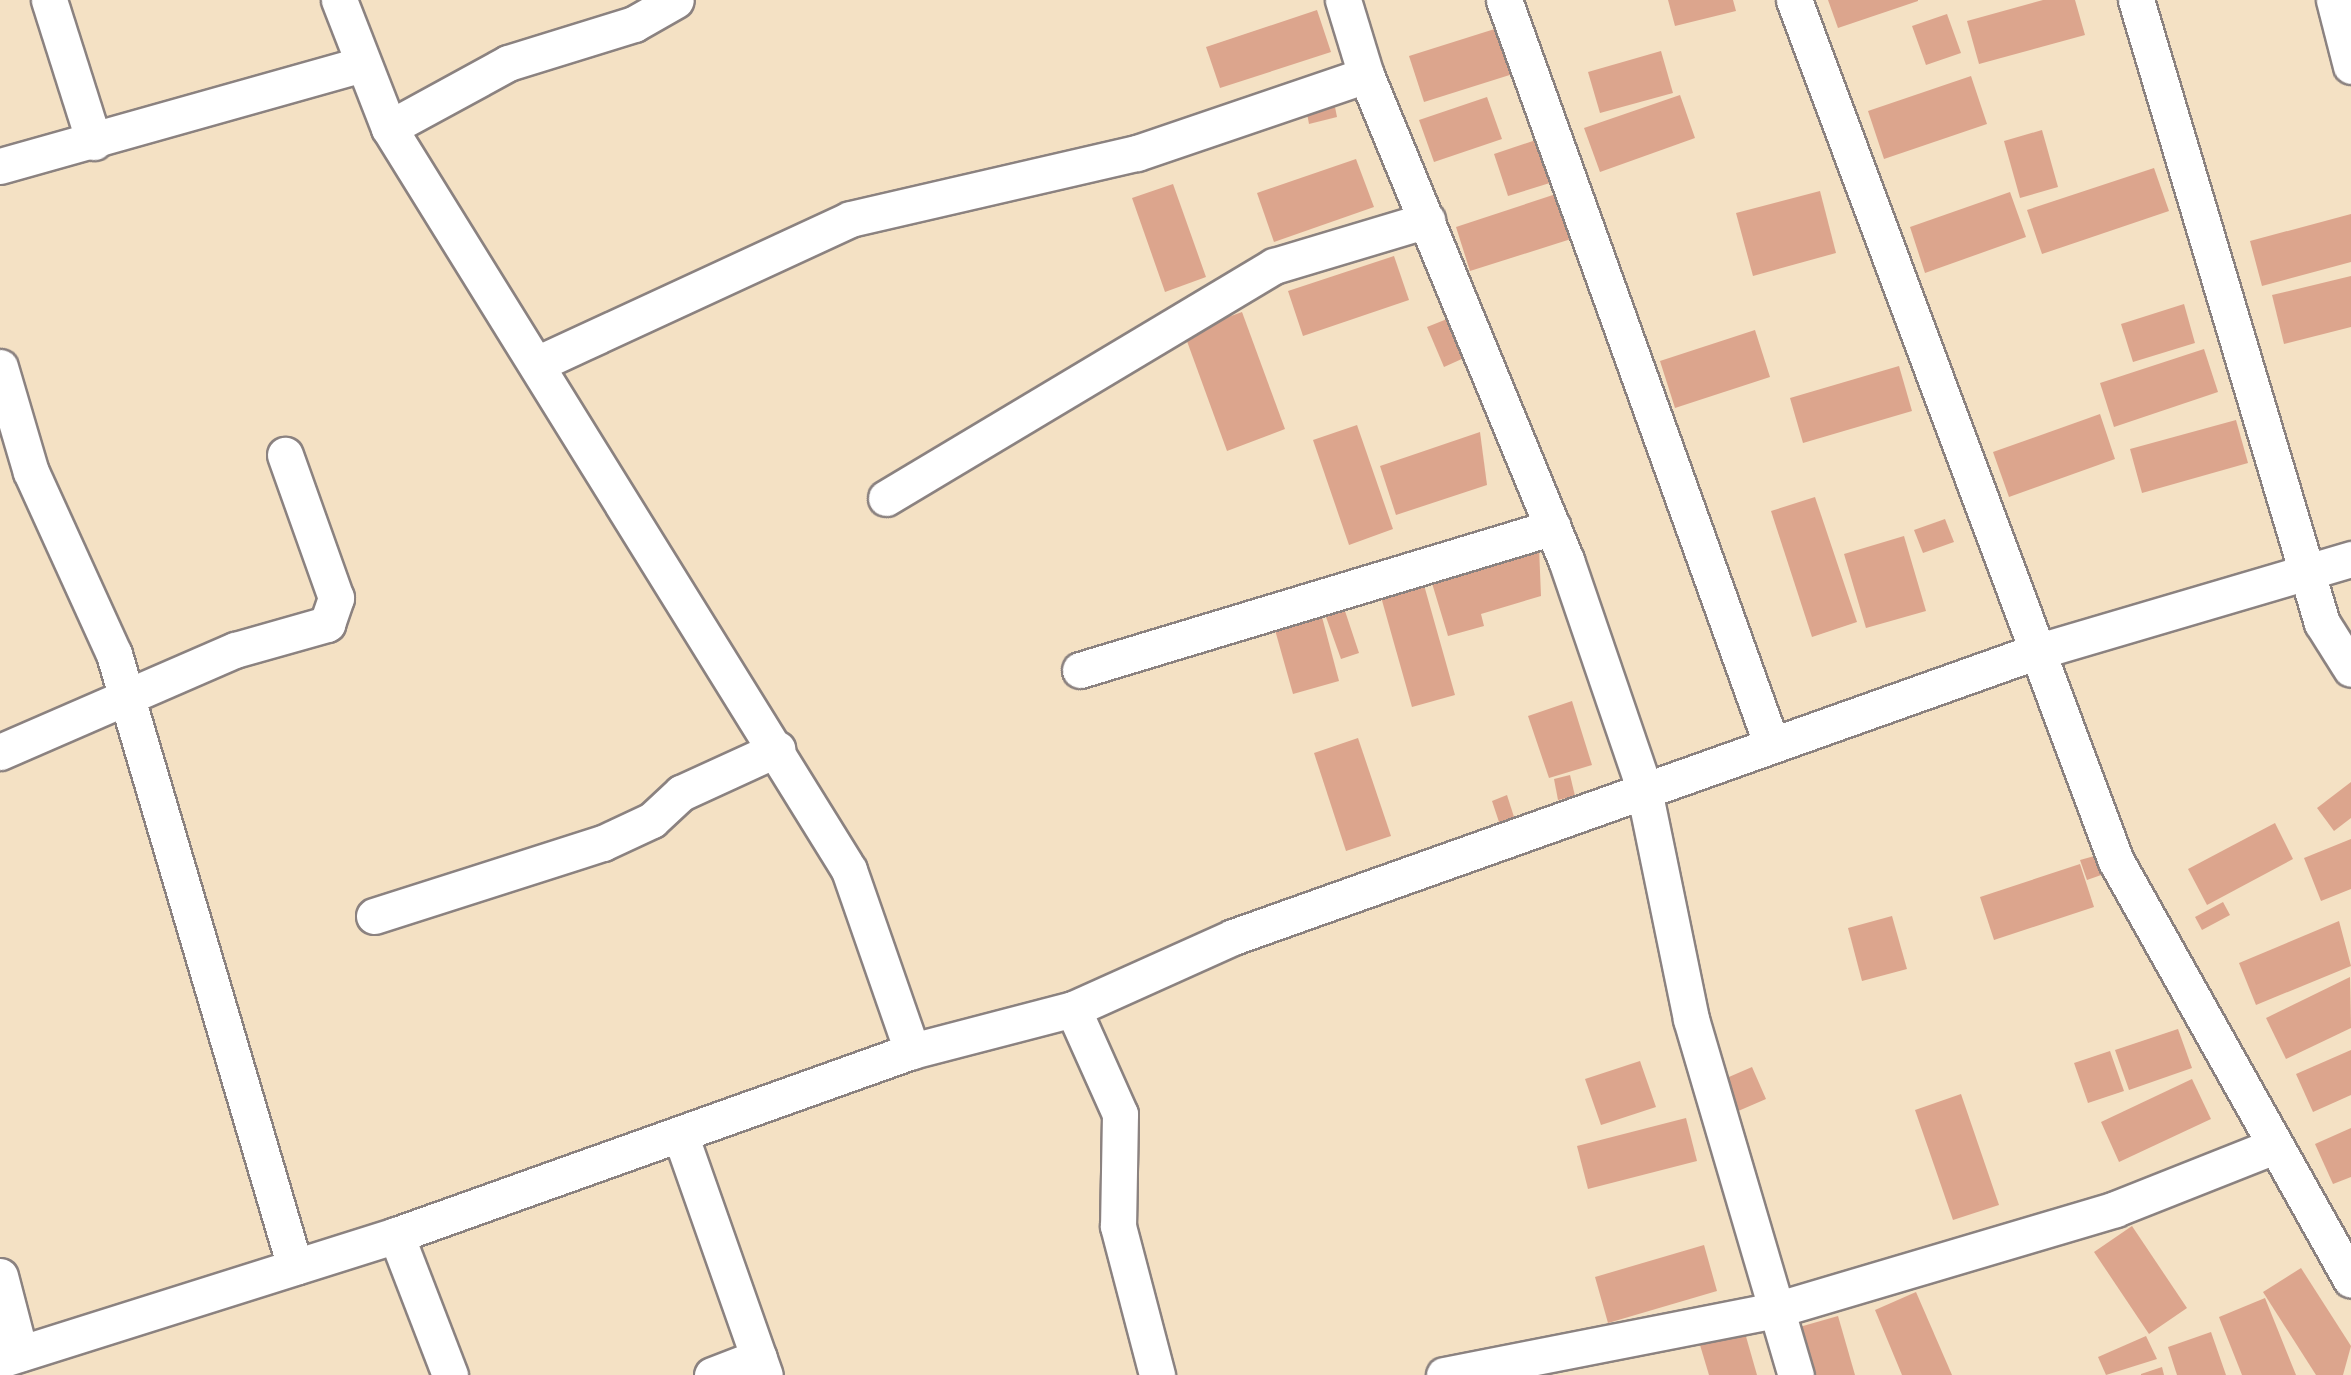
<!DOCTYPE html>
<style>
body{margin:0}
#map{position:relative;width:2351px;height:1375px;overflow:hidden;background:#f4e1c4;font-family:"Indie Flower",sans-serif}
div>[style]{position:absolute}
.building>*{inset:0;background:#dca58d}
.roads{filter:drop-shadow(2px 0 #8b8280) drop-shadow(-2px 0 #8b8280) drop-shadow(0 2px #8b8280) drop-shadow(0 -2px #8b8280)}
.minor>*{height:35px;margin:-17.5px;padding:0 17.5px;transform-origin:17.5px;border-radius:17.5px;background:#fff}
span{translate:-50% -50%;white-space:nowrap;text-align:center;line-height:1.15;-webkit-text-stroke:8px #fcf5e5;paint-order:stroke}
</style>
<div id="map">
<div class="building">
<i style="clip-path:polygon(1668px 0,1733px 0,1736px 11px,1675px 26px)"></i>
<i style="clip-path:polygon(1828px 0,1918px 0,1918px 1px,1838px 28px)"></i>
<i style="clip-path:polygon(2043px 0,2075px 0,2085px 35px,1979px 64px,1967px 21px)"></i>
<i style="clip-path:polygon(1317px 10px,1331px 52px,1220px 88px,1206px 47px)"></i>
<i style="clip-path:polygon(1947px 14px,1961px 53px,1926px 65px,1912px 26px)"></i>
<i style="clip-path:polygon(1501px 27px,1516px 73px,1424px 102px,1409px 56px)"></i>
<i style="clip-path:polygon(1661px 51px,1673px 93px,1600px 113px,1588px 72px)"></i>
<i style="clip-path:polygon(1971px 76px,1987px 124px,1884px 159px,1868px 111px)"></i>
<i style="clip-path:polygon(1680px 95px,1695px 138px,1600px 172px,1584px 128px)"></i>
<i style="clip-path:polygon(1487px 97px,1502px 139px,1434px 162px,1419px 120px)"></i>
<i style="clip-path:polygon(1334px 102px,1337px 117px,1309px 124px,1306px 108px)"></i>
<i style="clip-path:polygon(2042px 130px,2058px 187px,2020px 198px,2004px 141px)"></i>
<i style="clip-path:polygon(1539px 139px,1553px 182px,1508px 196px,1494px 154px)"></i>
<i style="clip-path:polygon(1356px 159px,1374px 207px,1274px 242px,1257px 193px)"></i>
<i style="clip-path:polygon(2154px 168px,2169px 211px,2042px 254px,2027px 210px)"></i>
<i style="clip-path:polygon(1173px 184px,1206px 277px,1165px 292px,1132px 198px)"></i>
<i style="clip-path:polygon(1820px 191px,1836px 253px,1753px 276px,1736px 213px)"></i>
<i style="clip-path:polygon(2010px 192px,2026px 237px,1925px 273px,1910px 227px)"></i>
<i style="clip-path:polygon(1556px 194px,1571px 239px,1470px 271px,1456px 227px)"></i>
<i style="clip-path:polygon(2351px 214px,2351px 262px,2262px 286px,2250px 241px)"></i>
<i style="clip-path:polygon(1394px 256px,1409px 300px,1303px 336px,1288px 291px)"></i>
<i style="clip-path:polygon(2351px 276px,2351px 327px,2284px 344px,2272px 295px)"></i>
<i style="clip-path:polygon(2184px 304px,2195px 343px,2133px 362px,2121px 324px)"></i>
<i style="clip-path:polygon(1242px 312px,1285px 429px,1227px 451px,1184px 333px)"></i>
<i style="clip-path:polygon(1447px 319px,1464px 358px,1444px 367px,1427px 327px)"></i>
<i style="clip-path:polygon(1755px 330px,1770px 377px,1675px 408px,1660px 361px)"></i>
<i style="clip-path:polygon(2204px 349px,2218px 392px,2114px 427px,2100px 383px)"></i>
<i style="clip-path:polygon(1899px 366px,1912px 411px,1803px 443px,1790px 398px)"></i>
<i style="clip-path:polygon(2100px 414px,2115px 459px,2009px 497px,1993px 452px)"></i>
<i style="clip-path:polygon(2236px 420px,2248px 463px,2142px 493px,2130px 449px)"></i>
<i style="clip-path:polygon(1357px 425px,1393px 529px,1349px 545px,1313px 440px)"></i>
<i style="clip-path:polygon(1480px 432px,1487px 485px,1396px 515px,1380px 466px)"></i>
<i style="clip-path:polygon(1815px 497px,1857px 622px,1812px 637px,1771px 511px)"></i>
<i style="clip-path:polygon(1945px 519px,1954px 542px,1923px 553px,1914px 530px)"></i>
<i style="clip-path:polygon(1904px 536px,1926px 611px,1866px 628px,1844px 554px)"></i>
<i style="clip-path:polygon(1539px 547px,1541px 596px,1481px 614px,1484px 626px,1448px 636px,1431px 580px)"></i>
<i style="clip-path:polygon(1424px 585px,1455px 695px,1412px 707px,1381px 597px)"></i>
<i style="clip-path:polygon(1345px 611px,1359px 653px,1341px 659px,1326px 617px)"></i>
<i style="clip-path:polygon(1322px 617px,1339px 681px,1293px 694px,1275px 630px)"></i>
<i style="clip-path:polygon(1572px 701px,1592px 765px,1549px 778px,1528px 716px)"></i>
<i style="clip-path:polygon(1358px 738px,1391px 836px,1346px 851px,1314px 753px)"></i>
<i style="clip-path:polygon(1570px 775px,1575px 796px,1558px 800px,1554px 779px)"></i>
<i style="clip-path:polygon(2351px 782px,2351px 818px,2334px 831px,2317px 808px)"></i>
<i style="clip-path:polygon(1507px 795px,1515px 820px,1500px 825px,1492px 801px)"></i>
<i style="clip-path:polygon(2275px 823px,2293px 859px,2207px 905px,2188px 869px)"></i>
<i style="clip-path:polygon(2351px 839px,2351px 889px,2321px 901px,2304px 858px)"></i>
<i style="clip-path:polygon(2098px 855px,2104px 874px,2087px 880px,2080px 860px)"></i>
<i style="clip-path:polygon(2080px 864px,2094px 907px,1994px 940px,1980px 897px)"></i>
<i style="clip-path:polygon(2223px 902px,2230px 915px,2202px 930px,2195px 917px)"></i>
<i style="clip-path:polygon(1892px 916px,1907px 969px,1862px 981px,1848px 928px)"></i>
<i style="clip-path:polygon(2339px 921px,2351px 966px,2256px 1005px,2239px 963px)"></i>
<i style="clip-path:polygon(2350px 977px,2351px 1028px,2286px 1059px,2266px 1018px)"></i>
<i style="clip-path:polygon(2178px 1029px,2192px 1068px,2129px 1090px,2115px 1050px)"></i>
<i style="clip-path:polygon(2351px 1050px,2351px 1095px,2313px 1112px,2296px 1074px)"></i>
<i style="clip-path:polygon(2110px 1051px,2124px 1091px,2088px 1103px,2074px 1063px)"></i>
<i style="clip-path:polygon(1640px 1061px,1656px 1107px,1601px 1125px,1585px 1079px)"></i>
<i style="clip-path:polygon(1752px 1067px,1766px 1099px,1729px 1115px,1715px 1083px)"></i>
<i style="clip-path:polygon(2192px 1079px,2211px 1119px,2119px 1162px,2101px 1122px)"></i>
<i style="clip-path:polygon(1961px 1094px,1999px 1205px,1953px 1220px,1915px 1110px)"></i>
<i style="clip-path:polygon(1686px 1118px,1697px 1161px,1588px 1189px,1577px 1146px)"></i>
<i style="clip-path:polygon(2351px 1128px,2351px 1177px,2333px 1184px,2315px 1144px)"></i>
<i style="clip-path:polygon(2132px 1226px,2187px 1308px,2149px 1334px,2094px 1252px)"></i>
<i style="clip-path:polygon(1704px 1245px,1717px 1291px,1608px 1323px,1595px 1277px)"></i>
<i style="clip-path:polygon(2301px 1268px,2351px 1346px,2343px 1375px,2316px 1375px,2263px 1292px)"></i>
<i style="clip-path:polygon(1916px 1292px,1952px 1375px,1902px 1375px,1875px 1310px)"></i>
<i style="clip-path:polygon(2265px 1298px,2296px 1375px,2242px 1375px,2219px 1317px)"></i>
<i style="clip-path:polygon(1838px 1316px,1855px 1375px,1809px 1375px,1796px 1328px)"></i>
<i style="clip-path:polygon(2211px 1332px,2226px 1375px,2177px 1375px,2168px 1347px)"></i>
<i style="clip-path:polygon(1745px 1333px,1757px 1375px,1709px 1375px,1700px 1345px)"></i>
<i style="clip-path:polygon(2146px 1336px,2157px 1359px,2106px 1375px,2098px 1357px)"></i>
<i style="clip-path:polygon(2162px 1367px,2164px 1375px,2141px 1375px,2141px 1374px)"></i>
</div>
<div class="roads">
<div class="minor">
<i style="left:49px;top:0;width:149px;rotate:72.4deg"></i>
<i style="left:339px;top:0;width:137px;rotate:68.7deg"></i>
<i style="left:389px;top:128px;width:873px;rotate:58.2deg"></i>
<i style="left:849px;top:870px;width:192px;rotate:70.8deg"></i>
<i style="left:1343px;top:0;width:78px;rotate:73deg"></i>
<i style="left:1366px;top:75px;width:525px;rotate:67.59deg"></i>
<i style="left:1566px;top:560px;width:238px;rotate:71.1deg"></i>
<i style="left:1643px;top:785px;width:239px;rotate:78.4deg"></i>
<i style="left:1691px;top:1019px;width:371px;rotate:73.6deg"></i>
<i style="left:1504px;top:0;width:790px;rotate:70.23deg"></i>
<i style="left:1794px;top:0;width:919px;rotate:69.5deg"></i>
<i style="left:2116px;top:861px;width:480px;rotate:60.7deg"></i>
<i style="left:2136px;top:0;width:650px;rotate:73.38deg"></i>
<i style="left:2322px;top:623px;width:54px;rotate:57.8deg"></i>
<i style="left:2334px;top:0;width:68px;rotate:75.6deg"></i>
<i style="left:389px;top:128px;width:136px;rotate:-28.6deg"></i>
<i style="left:508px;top:63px;width:132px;rotate:-17.2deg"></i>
<i style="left:634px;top:24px;width:48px;rotate:-29.7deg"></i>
<i style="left:0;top:166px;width:376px;rotate:-15.7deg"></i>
<i style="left:539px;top:363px;width:343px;rotate:-24.8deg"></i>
<i style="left:850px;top:219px;width:294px;rotate:-13deg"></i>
<i style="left:1137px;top:153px;width:242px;rotate:-18.8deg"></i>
<i style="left:0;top:367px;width:109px;rotate:73.6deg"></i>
<i style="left:31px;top:472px;width:200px;rotate:65.5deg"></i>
<i style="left:114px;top:654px;width:639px;rotate:73.55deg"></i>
<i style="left:886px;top:498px;width:452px;rotate:-30.9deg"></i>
<i style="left:1274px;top:266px;width:160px;rotate:-16.7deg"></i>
<i style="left:1080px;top:670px;width:494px;rotate:-16.8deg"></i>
<i style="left:0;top:752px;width:256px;rotate:-23.5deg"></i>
<i style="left:235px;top:650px;width:96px;rotate:-15.8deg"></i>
<i style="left:327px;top:624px;width:28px;rotate:-71deg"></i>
<i style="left:336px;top:598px;width:152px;rotate:-109.6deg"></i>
<i style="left:374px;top:916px;width:240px;rotate:-17.7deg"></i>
<i style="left:603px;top:843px;width:54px;rotate:-25.1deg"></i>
<i style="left:652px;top:820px;width:40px;rotate:-43deg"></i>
<i style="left:681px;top:793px;width:106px;rotate:-24.6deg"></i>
<i style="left:1073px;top:1009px;width:115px;rotate:65.9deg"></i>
<i style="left:1120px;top:1114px;width:112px;rotate:91deg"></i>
<i style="left:1118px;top:1226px;width:154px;rotate:75.3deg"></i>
<i style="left:681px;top:1137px;width:252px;rotate:70.6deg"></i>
<i style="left:396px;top:1235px;width:150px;rotate:68.9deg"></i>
<i style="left:0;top:1276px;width:80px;rotate:75.4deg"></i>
<i style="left:0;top:1360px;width:415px;rotate:-17.5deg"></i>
<i style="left:396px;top:1235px;width:548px;rotate:-19.63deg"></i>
<i style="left:912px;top:1051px;width:166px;rotate:-14.6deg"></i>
<i style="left:1073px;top:1009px;width:175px;rotate:-24.2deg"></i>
<i style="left:1233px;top:937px;width:848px;rotate:-19.57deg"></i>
<i style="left:2032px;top:653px;width:333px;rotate:-16.4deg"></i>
<i style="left:712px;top:1375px;width:50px;rotate:-21deg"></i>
<i style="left:1444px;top:1375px;width:337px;rotate:-11.1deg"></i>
<i style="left:1775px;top:1310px;width:355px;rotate:-16.5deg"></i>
<i style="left:2115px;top:1209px;width:171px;rotate:-21.6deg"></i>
</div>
</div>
</div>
